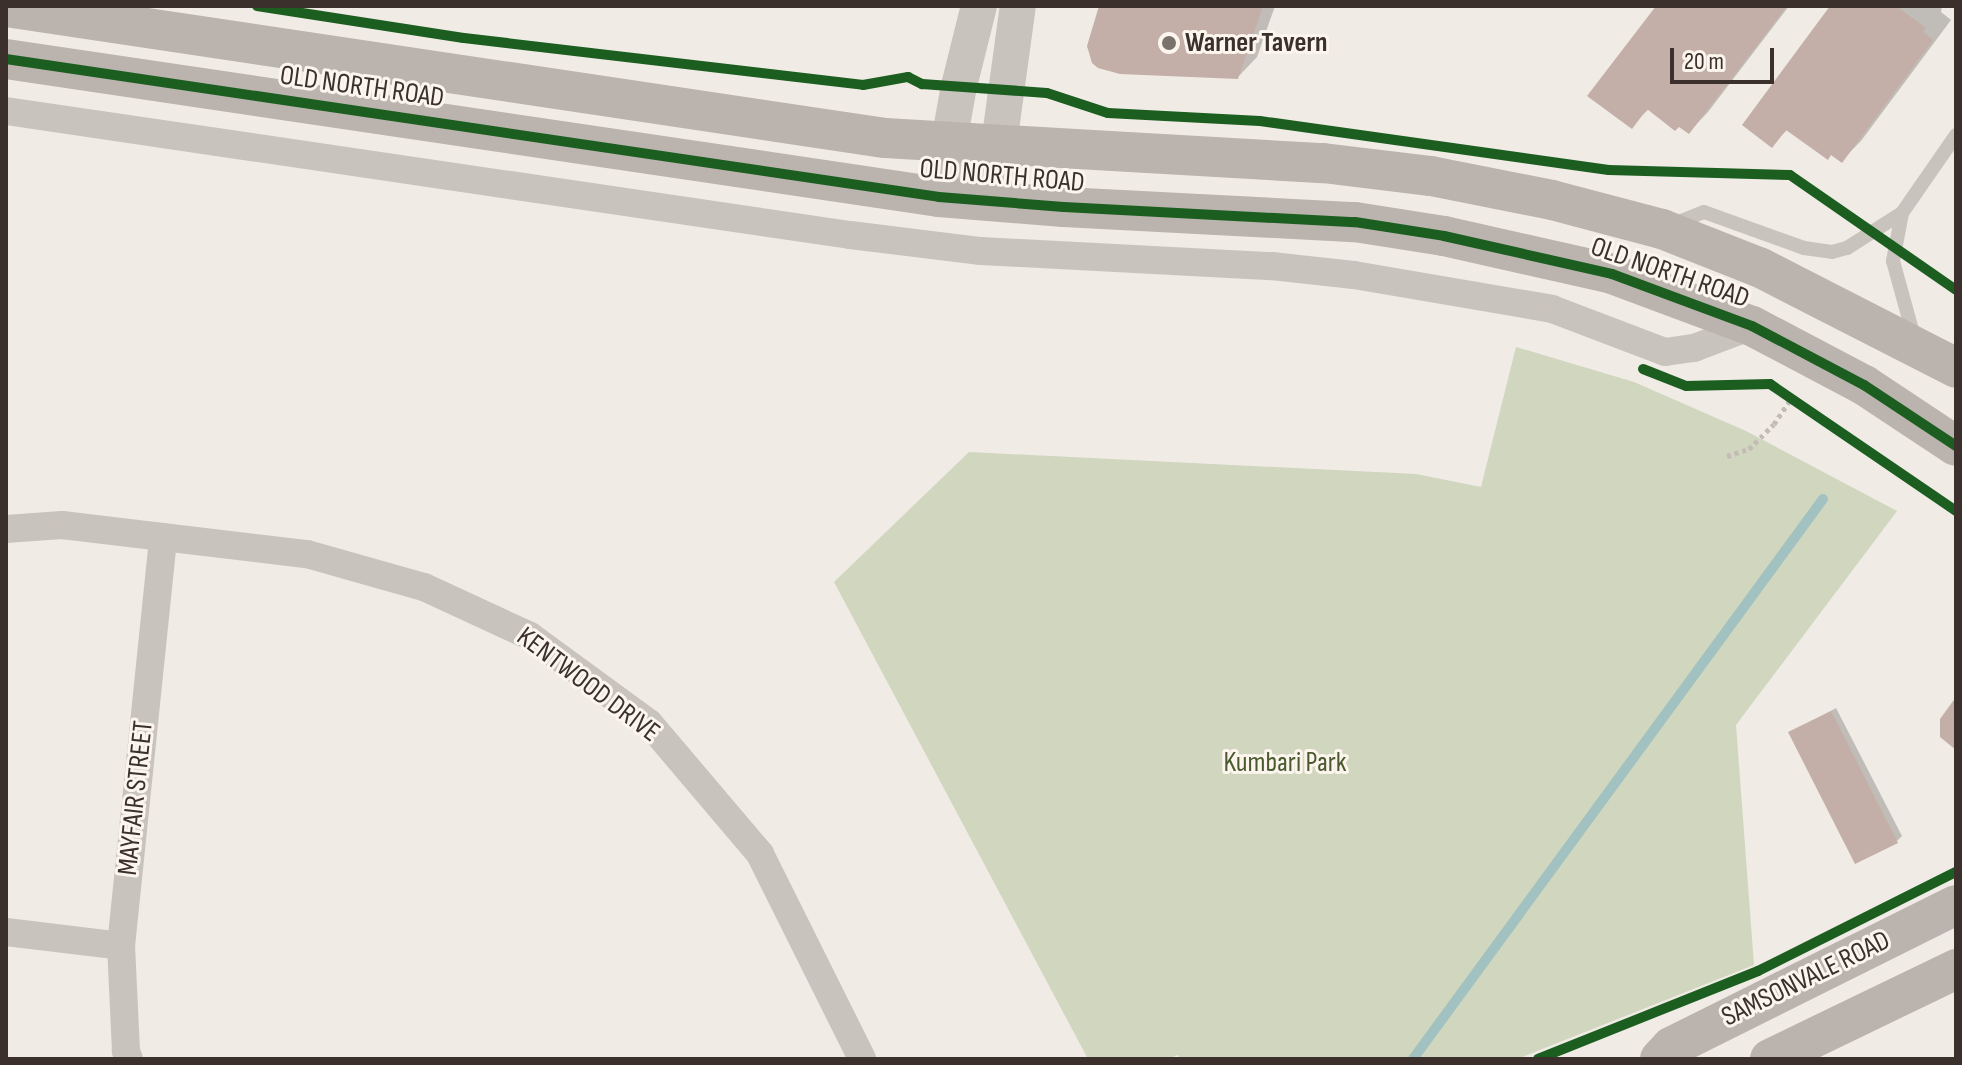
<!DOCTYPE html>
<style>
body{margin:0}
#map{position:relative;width:1962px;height:1065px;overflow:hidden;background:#f0ebe5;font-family:"Sofia Sans Condensed",sans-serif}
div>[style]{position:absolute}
.green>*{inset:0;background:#d1d6bf}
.shadow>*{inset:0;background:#0003}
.stream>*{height:10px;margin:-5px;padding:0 5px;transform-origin:5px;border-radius:5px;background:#a1c2c1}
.building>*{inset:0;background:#c3afa7}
.path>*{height:5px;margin-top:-2.5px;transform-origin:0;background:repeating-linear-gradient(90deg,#c2bbb6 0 4px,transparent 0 8px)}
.service>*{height:14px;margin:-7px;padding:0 7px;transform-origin:7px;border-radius:7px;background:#c9c3be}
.minor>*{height:28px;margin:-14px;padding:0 14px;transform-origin:14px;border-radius:14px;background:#c9c3be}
.tertiary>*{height:36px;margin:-18px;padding:0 18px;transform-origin:18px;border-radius:18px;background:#c9c3be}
.secondary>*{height:40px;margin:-20px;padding:0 20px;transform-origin:20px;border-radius:20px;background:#bab3ae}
.cycleway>*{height:10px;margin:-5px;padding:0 5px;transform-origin:5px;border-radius:5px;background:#1b5e20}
.dots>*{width:22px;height:22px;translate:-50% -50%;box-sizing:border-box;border:4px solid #fbf5ee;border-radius:50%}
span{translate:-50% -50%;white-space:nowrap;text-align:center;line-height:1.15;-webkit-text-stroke:6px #fbf5ee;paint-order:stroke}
.poi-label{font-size:28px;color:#3b302b;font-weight:700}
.left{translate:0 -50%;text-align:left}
.street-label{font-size:28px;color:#3b302b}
.park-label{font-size:28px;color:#4a5a2e}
.frame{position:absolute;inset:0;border:8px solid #3b302b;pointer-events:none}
.scale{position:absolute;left:1670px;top:48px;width:104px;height:36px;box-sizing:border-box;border:4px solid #3b302b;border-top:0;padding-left:10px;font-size:24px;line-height:28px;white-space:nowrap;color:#3b302b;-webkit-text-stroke:6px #fbf5ee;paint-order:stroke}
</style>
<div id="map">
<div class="green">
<i style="clip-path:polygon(1516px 347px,1634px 382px,1746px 431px,1897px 511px,1736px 725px,1754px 965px,1517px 1059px,1180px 1059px,1178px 1055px,1168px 1059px,1088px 1059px,834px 582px,969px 452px,1416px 474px,1481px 487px)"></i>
</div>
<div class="shadow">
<i style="clip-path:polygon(1102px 6px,1275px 6px,1257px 57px,1238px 77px)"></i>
<i style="clip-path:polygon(1658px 6px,1789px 6px,1708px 112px,1689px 132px,1649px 109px,1631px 126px)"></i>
<i style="clip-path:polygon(1833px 6px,1942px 6px,1941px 12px,1951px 20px,1861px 141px,1842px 160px,1788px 129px,1772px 145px)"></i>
<i style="clip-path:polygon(1836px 708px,1902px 836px,1897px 841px,1791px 733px)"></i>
</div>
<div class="stream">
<i style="left:1413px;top:1059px;width:694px;rotate:-53.79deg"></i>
</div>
<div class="building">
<i style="clip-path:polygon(1099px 6px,1263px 6px,1238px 79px,1120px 74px,1098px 68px,1092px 63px,1087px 46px)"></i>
<i style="clip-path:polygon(1656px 6px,1787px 6px,1689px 134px,1679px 127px,1675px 131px,1647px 109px,1632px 129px,1587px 96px)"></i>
<i style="clip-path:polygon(1830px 6px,1896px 6px,1926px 28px,1923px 32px,1933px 40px,1842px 163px,1831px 155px,1828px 160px,1786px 130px,1772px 148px,1742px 125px)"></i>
<i style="clip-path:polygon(1956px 697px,1956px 750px,1940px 737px,1940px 719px)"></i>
<i style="clip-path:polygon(1831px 711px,1898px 843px,1855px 864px,1788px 732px)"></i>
</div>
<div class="path">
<i style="left:1727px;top:456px;width:23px;rotate:-18deg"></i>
<i style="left:1749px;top:449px;width:35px;rotate:-45deg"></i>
<i style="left:1774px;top:424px;width:30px;rotate:-56deg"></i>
</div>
<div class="service">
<i style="left:1902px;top:213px;width:49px;rotate:100.6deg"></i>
<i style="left:1893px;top:261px;width:79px;rotate:74.6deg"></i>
<i style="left:1674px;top:224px;width:32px;rotate:-22deg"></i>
<i style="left:1704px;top:212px;width:106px;rotate:19.8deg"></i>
<i style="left:1804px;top:248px;width:28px;rotate:8deg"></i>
<i style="left:1832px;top:252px;width:16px;rotate:-15deg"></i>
<i style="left:1847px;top:248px;width:65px;rotate:-32.5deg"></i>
<i style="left:1902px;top:213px;width:95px;rotate:-55.3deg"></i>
</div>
<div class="minor">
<i style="left:6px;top:111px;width:853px;rotate:8.36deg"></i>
<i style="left:850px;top:235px;width:132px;rotate:7deg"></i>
<i style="left:981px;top:251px;width:291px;rotate:3deg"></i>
<i style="left:1272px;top:266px;width:82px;rotate:6.3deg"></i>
<i style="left:1354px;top:275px;width:201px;rotate:9.7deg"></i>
<i style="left:1552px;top:309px;width:121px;rotate:20.8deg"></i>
<i style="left:1665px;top:352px;width:29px;rotate:-8deg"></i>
<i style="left:1694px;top:348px;width:62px;rotate:-20.8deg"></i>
<i style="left:6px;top:529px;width:56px;rotate:-4.1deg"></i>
<i style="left:62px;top:525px;width:247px;rotate:6.8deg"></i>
<i style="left:307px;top:554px;width:122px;rotate:15.8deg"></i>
<i style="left:424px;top:587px;width:117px;rotate:24.8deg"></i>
<i style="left:530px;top:636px;width:147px;rotate:36.2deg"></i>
<i style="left:649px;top:723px;width:172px;rotate:49.7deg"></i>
<i style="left:760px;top:854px;width:229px;rotate:63.5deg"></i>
<i style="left:6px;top:932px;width:116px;rotate:6.9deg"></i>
<i style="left:129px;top:1059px;width:9px;rotate:-111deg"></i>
<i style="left:126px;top:1051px;width:105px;rotate:-92.7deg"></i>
<i style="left:121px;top:946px;width:411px;rotate:-84.1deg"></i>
</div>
<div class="tertiary">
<i style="left:939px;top:197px;width:113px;rotate:-79.8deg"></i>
<i style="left:959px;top:86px;width:82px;rotate:-76deg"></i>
<i style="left:991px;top:202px;width:198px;rotate:-82.2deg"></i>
</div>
<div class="secondary">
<i style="left:6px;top:7px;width:889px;rotate:8.48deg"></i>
<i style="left:885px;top:138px;width:439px;rotate:3.3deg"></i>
<i style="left:1323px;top:163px;width:109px;rotate:6.9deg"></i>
<i style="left:1431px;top:176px;width:123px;rotate:11.2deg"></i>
<i style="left:1552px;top:200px;width:114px;rotate:14.8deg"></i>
<i style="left:1662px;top:229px;width:106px;rotate:21.5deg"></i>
<i style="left:1761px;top:268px;width:219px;rotate:27.1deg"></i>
<i style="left:6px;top:59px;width:943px;rotate:8.41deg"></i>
<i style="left:939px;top:197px;width:125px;rotate:4.6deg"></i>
<i style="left:1064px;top:207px;width:291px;rotate:3deg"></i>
<i style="left:1355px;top:222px;width:90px;rotate:8.9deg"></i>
<i style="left:1444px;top:236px;width:172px;rotate:12.7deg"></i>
<i style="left:1612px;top:274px;width:149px;rotate:20.4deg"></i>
<i style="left:1752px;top:326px;width:127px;rotate:27.8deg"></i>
<i style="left:1864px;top:385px;width:110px;rotate:33.5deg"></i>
<i style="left:1660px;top:1059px;width:16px;rotate:-47deg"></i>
<i style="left:1671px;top:1047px;width:318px;rotate:-26.5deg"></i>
<i style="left:1770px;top:1059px;width:207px;rotate:-25.8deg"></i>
</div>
<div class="cycleway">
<i style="left:257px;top:6px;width:209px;rotate:8.8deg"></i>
<i style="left:464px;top:38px;width:402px;rotate:6.7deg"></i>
<i style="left:863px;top:85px;width:46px;rotate:-10.1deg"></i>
<i style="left:908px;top:77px;width:16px;rotate:27deg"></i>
<i style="left:922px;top:84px;width:125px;rotate:4.1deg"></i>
<i style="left:1047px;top:93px;width:64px;rotate:18.2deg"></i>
<i style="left:1108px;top:113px;width:152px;rotate:3deg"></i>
<i style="left:1260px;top:121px;width:352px;rotate:8deg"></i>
<i style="left:1609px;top:170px;width:181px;rotate:1.6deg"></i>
<i style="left:1790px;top:175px;width:202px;rotate:34.7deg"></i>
<i style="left:6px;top:59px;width:943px;rotate:8.41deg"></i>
<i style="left:939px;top:197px;width:125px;rotate:4.6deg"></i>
<i style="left:1064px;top:207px;width:291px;rotate:3deg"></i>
<i style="left:1355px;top:222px;width:90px;rotate:8.9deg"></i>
<i style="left:1444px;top:236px;width:172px;rotate:12.7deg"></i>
<i style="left:1612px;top:274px;width:149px;rotate:20.4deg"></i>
<i style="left:1752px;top:326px;width:127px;rotate:27.8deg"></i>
<i style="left:1864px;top:385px;width:110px;rotate:33.5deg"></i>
<i style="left:1643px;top:369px;width:46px;rotate:21.6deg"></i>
<i style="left:1686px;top:386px;width:84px;rotate:-1.4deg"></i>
<i style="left:1770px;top:384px;width:225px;rotate:34.3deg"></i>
<i style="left:1538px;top:1059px;width:237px;rotate:-21.8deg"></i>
<i style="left:1758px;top:971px;width:221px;rotate:-26.6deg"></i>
</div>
<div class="dots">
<i style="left:1169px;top:43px;background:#7a716c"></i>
</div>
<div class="poi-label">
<span class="left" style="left:1185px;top:43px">Warner Tavern</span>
</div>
<div class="street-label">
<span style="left:362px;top:87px;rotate:8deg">OLD NORTH ROAD</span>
<span style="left:1002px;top:176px;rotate:5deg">OLD NORTH ROAD</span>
<span style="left:1670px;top:273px;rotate:19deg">OLD NORTH ROAD</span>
<span style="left:588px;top:685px;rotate:37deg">KENTWOOD DRIVE</span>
<span style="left:136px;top:798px;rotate:-84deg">MAYFAIR STREET</span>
<span style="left:1806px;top:979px;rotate:-26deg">SAMSONVALE ROAD</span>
</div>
<div class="park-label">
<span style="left:1285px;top:763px">Kumbari Park</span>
</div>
<div class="frame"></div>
<div class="scale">20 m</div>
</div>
